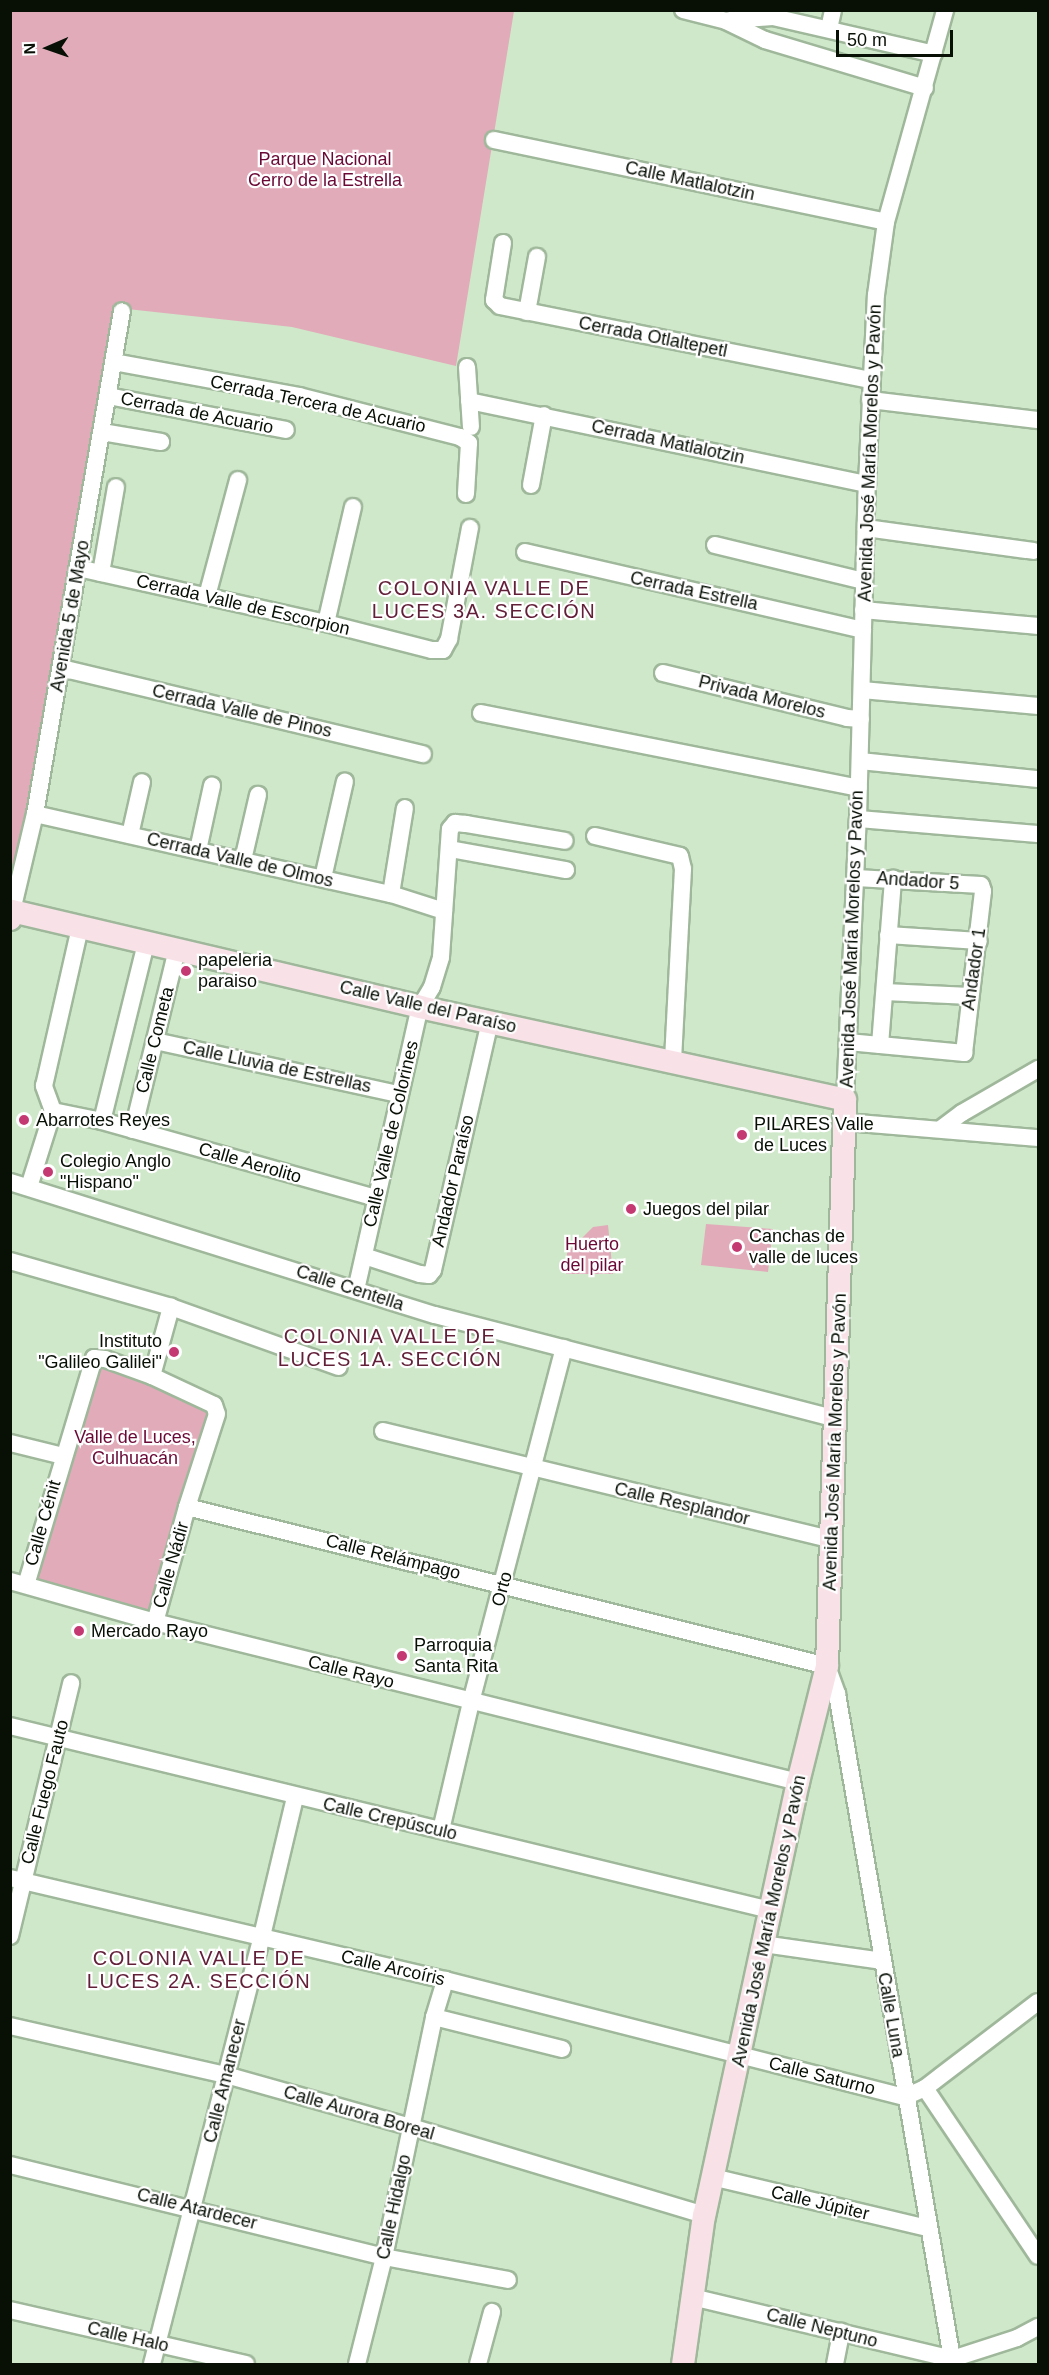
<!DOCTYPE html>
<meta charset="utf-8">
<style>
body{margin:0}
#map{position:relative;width:1049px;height:2375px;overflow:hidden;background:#cfe8c9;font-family:Helvetica,sans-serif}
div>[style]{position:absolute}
.green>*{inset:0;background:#e1abba}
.roads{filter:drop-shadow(2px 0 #9fb79a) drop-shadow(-2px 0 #9fb79a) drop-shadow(0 2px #9fb79a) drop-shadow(0 -2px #9fb79a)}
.street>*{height:16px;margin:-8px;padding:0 8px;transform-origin:8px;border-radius:8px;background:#fff}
.secondary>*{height:22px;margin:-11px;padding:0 11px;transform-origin:11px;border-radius:11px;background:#f8e2e8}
.dots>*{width:16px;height:16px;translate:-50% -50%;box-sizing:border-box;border:3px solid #fff;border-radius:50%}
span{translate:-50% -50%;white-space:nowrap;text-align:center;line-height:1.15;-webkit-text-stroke:4.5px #fff;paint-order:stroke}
.park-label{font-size:18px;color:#6a0936}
.street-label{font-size:18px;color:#081006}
.poi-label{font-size:18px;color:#081006}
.left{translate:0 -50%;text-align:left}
.right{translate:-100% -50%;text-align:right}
.neighbourhood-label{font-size:20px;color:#621f38;letter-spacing:1.5px}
.frame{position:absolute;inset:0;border:12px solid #081006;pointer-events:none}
.north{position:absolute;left:18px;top:18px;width:60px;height:60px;-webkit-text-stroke:4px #fff;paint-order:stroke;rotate:268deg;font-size:16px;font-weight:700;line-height:24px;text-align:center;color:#081006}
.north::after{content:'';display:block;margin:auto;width:21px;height:27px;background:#081006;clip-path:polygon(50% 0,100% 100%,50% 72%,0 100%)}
.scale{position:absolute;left:836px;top:30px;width:117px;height:27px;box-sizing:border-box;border:3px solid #081006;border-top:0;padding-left:8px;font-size:18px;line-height:21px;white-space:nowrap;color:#081006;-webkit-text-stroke:4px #fff;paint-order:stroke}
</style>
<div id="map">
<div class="green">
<i style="clip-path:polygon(11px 11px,514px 11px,456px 366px,292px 327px,118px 308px,74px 568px,51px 668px,11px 899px)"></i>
<i style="clip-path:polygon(706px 1224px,773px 1229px,768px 1272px,701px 1265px)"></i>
<i style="clip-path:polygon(608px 1225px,613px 1274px,566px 1274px,567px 1253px,593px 1227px)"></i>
<i style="clip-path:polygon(95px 1362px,210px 1408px,150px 1615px,34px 1584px)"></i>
</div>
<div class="roads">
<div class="street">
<i style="left:683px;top:10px;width:44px;rotate:14.3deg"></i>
<i style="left:726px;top:21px;width:43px;rotate:26deg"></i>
<i style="left:765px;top:40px;width:167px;rotate:16.7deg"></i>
<i style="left:730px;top:20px;width:43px;rotate:-4deg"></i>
<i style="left:773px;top:17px;width:165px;rotate:12.9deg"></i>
<i style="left:829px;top:29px;width:19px;rotate:-78deg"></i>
<i style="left:494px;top:140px;width:400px;rotate:11.8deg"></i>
<i style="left:503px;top:243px;width:58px;rotate:99deg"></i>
<i style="left:494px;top:300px;width:8px;rotate:45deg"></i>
<i style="left:500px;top:306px;width:379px;rotate:11.3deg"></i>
<i style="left:527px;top:312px;width:56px;rotate:-79.7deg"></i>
<i style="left:114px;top:362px;width:188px;rotate:10.4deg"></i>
<i style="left:299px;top:396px;width:166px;rotate:14.3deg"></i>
<i style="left:460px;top:437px;width:11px;rotate:34deg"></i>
<i style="left:469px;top:443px;width:51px;rotate:93.4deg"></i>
<i style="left:467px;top:367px;width:60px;rotate:86.2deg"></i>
<i style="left:108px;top:396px;width:181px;rotate:10.8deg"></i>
<i style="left:870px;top:400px;width:169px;rotate:6.8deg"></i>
<i style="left:469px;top:401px;width:407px;rotate:11.8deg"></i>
<i style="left:102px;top:432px;width:60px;rotate:9.6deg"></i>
<i style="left:531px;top:485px;width:71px;rotate:-79.5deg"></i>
<i style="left:866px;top:528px;width:169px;rotate:7.8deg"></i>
<i style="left:715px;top:545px;width:153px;rotate:13.6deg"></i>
<i style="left:525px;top:552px;width:347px;rotate:13deg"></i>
<i style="left:78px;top:568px;width:254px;rotate:12.5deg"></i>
<i style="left:326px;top:623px;width:109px;rotate:14.3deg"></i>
<i style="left:432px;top:650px;width:11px"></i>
<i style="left:443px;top:650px;width:13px;rotate:-61deg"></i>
<i style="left:449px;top:639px;width:113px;rotate:-79.3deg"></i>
<i style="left:101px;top:573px;width:87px;rotate:-80.1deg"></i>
<i style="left:207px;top:596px;width:120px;rotate:-75deg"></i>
<i style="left:863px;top:610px;width:176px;rotate:5.2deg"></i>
<i style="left:326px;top:623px;width:119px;rotate:-76.9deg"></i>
<i style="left:61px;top:668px;width:372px;rotate:13.4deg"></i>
<i style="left:663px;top:673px;width:189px;rotate:13.7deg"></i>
<i style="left:847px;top:718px;width:14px;rotate:4deg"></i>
<i style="left:862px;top:690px;width:177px;rotate:5.2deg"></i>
<i style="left:481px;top:713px;width:385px;rotate:11.2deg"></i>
<i style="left:860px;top:761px;width:179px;rotate:5.8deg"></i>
<i style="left:35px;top:814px;width:365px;rotate:12.7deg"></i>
<i style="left:391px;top:894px;width:56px;rotate:17.8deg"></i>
<i style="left:858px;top:819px;width:181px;rotate:4.8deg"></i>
<i style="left:130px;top:835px;width:54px;rotate:-77.2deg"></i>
<i style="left:595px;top:836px;width:87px;rotate:13.2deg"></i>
<i style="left:680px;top:856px;width:13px;rotate:77deg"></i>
<i style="left:683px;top:869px;width:193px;rotate:93deg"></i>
<i style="left:450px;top:849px;width:118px;rotate:10.3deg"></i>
<i style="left:198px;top:850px;width:66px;rotate:-77.7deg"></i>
<i style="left:243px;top:860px;width:67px;rotate:-77deg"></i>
<i style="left:323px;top:878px;width:99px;rotate:-77.2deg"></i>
<i style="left:391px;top:894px;width:87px;rotate:-80.8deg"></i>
<i style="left:12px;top:911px;width:100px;rotate:-76.7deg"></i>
<i style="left:35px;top:814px;width:510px;rotate:-80.19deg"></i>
<i style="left:888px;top:935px;width:91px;rotate:3.8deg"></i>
<i style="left:885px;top:992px;width:85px;rotate:2.7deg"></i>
<i style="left:155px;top:1041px;width:250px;rotate:12.3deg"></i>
<i style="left:848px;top:1042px;width:117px;rotate:5.4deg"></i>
<i style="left:964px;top:1053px;width:163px;rotate:-83.3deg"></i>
<i style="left:983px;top:891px;width:6px;rotate:-108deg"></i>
<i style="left:981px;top:885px;width:125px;rotate:-176.8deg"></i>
<i style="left:880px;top:1045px;width:167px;rotate:-85.5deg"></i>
<i style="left:845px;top:1100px;width:281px;rotate:-87.4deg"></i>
<i style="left:858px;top:819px;width:335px;rotate:-88.5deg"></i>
<i style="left:867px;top:484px;width:189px;rotate:-87.3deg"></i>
<i style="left:876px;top:295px;width:74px;rotate:-82.2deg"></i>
<i style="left:886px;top:222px;width:220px;rotate:-74.4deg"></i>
<i style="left:53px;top:1111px;width:50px;rotate:11.5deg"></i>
<i style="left:102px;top:1121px;width:285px;rotate:15.7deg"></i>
<i style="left:102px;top:1121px;width:183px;rotate:-76.1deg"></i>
<i style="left:846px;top:1122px;width:193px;rotate:4.8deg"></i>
<i style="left:942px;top:1128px;width:25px;rotate:-37deg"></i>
<i style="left:962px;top:1113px;width:88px;rotate:-30.1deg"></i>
<i style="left:133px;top:1130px;width:185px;rotate:-76.3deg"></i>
<i style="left:10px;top:1182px;width:445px;rotate:17.4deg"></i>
<i style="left:435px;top:1315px;width:411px;rotate:14.5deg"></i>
<i style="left:29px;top:1187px;width:80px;rotate:-72.5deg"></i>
<i style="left:53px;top:1111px;width:27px;rotate:-110deg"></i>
<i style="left:44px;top:1086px;width:162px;rotate:-77.2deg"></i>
<i style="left:364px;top:1256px;width:59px;rotate:17.8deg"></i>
<i style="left:420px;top:1274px;width:9px;rotate:6deg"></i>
<i style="left:429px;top:1275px;width:6px;rotate:-51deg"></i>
<i style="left:433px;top:1270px;width:255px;rotate:-77.1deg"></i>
<i style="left:10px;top:1261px;width:167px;rotate:15.9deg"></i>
<i style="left:171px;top:1307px;width:178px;rotate:19.7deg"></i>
<i style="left:356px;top:1290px;width:290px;rotate:-77.3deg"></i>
<i style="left:420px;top:1007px;width:23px;rotate:-59deg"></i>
<i style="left:432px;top:987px;width:31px;rotate:-73deg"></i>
<i style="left:441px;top:957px;width:128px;rotate:-86deg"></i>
<i style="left:450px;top:829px;width:8px;rotate:-50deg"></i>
<i style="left:455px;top:823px;width:11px;rotate:5deg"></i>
<i style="left:466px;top:824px;width:100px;rotate:9.7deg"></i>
<i style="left:152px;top:1376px;width:72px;rotate:-74.6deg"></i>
<i style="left:383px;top:1431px;width:463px;rotate:13.6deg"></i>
<i style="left:10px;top:1443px;width:55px;rotate:13.8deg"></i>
<i style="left:187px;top:1507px;width:659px;rotate:13.95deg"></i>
<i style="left:827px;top:1666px;width:30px;rotate:70deg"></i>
<i style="left:837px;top:1694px;width:680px;rotate:80.18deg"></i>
<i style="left:10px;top:1581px;width:151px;rotate:15.8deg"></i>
<i style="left:155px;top:1622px;width:663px;rotate:13.97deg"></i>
<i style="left:26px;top:1585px;width:237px;rotate:-73.3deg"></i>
<i style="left:94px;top:1358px;width:11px;rotate:5deg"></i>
<i style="left:105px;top:1359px;width:50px;rotate:19.9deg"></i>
<i style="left:152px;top:1376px;width:68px;rotate:25.1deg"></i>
<i style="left:214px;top:1405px;width:9px;rotate:72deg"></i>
<i style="left:217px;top:1414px;width:98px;rotate:107.9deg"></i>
<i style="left:187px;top:1507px;width:119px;rotate:105.5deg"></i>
<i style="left:10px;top:1726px;width:782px;rotate:13.61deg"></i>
<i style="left:441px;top:1830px;width:131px;rotate:-76.8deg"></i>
<i style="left:471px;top:1702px;width:366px;rotate:-75.3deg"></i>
<i style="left:10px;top:1878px;width:447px;rotate:13.2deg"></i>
<i style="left:445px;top:1980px;width:475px;rotate:14.3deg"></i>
<i style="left:905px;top:2097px;width:22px;rotate:-24deg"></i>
<i style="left:925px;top:2088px;width:142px;rotate:-37.3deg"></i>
<i style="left:10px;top:1936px;width:260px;rotate:-76.4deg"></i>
<i style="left:763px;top:1944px;width:120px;rotate:8.1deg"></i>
<i style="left:434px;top:2017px;width:132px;rotate:14deg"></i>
<i style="left:10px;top:2026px;width:221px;rotate:12.8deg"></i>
<i style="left:226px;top:2075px;width:192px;rotate:15.7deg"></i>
<i style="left:411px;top:2127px;width:306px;rotate:16.7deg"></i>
<i style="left:925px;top:2088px;width:202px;rotate:56.1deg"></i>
<i style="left:10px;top:2165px;width:385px;rotate:13.8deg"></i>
<i style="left:384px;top:2257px;width:126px;rotate:10.5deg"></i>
<i style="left:712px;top:2177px;width:222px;rotate:13.3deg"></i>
<i style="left:692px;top:2297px;width:267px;rotate:13.4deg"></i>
<i style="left:952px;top:2359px;width:68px;rotate:-17.9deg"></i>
<i style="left:1017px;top:2338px;width:24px;rotate:-28deg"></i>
<i style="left:10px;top:2310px;width:242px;rotate:12.9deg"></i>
<i style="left:152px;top:2364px;width:442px;rotate:-75.6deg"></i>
<i style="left:262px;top:1936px;width:143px;rotate:-76.6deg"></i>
<i style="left:357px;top:2364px;width:110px;rotate:-75.8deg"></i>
<i style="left:384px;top:2257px;width:245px;rotate:-78.2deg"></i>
<i style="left:434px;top:2017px;width:39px;rotate:-73deg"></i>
<i style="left:478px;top:2364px;width:54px;rotate:-74.9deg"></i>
<i style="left:835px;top:2364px;width:33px;rotate:-79deg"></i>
</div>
<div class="secondary">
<i style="left:10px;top:919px;width:8px;rotate:-76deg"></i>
<i style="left:12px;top:911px;width:419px;rotate:13.2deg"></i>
<i style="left:420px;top:1007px;width:435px;rotate:12.3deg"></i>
<i style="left:845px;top:1100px;width:566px;rotate:91.82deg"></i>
<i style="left:827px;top:1666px;width:120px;rotate:104deg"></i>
<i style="left:798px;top:1782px;width:443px;rotate:102.2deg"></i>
<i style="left:704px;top:2215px;width:150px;rotate:98deg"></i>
</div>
</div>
<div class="dots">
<i style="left:186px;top:971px;background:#c43971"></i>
<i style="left:24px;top:1120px;background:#c43971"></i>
<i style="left:742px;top:1135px;background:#c43971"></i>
<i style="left:48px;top:1172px;background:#c43971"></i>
<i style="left:631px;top:1209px;background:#c43971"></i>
<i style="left:737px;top:1247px;background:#c43971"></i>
<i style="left:174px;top:1352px;background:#c43971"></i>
<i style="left:79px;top:1631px;background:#c43971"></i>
<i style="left:402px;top:1656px;background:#c43971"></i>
</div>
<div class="park-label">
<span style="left:325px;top:170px">Parque Nacional<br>Cerro de la Estrella</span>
<span style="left:592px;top:1255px">Huerto<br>del pilar</span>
<span style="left:135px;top:1448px">Valle de Luces,<br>Culhuacán</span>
</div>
<div class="street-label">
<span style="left:690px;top:181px;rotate:12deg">Calle Matlalotzin</span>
<span style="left:653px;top:337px;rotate:11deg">Cerrada Otlaltepetl</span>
<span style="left:318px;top:404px;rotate:12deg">Cerrada Tercera de Acuario</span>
<span style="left:197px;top:413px;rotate:11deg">Cerrada de Acuario</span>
<span style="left:668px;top:442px;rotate:12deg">Cerrada Matlalotzin</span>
<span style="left:870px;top:453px;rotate:-88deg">Avenida José María Morelos y Pavón</span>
<span style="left:694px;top:591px;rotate:12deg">Cerrada Estrella</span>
<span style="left:243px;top:605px;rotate:13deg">Cerrada Valle de Escorpion</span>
<span style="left:70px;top:616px;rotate:-80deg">Avenida 5 de Mayo</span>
<span style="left:762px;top:697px;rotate:14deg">Privada Morelos</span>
<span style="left:242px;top:711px;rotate:13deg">Cerrada Valle de Pinos</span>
<span style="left:240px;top:860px;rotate:13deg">Cerrada Valle de Olmos</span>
<span style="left:918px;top:881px;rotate:4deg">Andador 5</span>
<span style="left:852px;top:939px;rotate:-88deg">Avenida José María Morelos y Pavón</span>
<span style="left:974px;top:969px;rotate:-82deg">Andador 1</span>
<span style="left:428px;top:1007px;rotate:13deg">Calle Valle del Paraíso</span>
<span style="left:155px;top:1040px;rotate:-76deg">Calle Cometa</span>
<span style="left:277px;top:1067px;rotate:12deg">Calle Lluvia de Estrellas</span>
<span style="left:391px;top:1134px;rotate:-77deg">Calle Valle de Colorines</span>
<span style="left:250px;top:1163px;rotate:16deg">Calle Aerolito</span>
<span style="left:453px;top:1181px;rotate:-77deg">Andador Paraíso</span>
<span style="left:350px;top:1288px;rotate:18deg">Calle Centella</span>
<span style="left:835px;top:1442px;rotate:-88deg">Avenida José María Morelos y Pavón</span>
<span style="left:682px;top:1504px;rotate:13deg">Calle Resplandor</span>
<span style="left:43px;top:1523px;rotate:-74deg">Calle Cénit</span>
<span style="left:393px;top:1557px;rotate:14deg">Calle Relámpago</span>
<span style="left:171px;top:1565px;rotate:-74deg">Calle Nádir</span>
<span style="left:502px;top:1589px;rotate:-75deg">Orto</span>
<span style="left:351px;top:1672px;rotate:14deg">Calle Rayo</span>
<span style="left:45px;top:1792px;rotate:-76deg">Calle Fuego Fauto</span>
<span style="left:390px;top:1819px;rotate:13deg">Calle Crepúsculo</span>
<span style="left:769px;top:1921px;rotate:-78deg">Avenida José María Morelos y Pavón</span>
<span style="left:393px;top:1968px;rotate:13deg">Calle Arcoíris</span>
<span style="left:891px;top:2015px;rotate:80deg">Calle Luna</span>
<span style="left:822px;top:2076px;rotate:14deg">Calle Saturno</span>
<span style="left:225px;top:2081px;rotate:-76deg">Calle Amanecer</span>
<span style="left:359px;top:2113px;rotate:16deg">Calle Aurora Boreal</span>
<span style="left:820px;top:2203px;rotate:13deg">Calle Júpiter</span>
<span style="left:394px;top:2207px;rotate:-78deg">Calle Hidalgo</span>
<span style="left:197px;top:2209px;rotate:14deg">Calle Atardecer</span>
<span style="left:822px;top:2328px;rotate:14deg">Calle Neptuno</span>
<span style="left:128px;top:2337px;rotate:13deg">Calle Halo</span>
</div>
<div class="poi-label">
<span class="left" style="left:198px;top:971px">papeleria<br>paraiso</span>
<span class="left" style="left:36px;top:1120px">Abarrotes Reyes</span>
<span class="left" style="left:754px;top:1135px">PILARES Valle<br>de Luces</span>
<span class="left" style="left:60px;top:1172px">Colegio Anglo<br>"Hispano"</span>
<span class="left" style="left:643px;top:1209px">Juegos del pilar</span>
<span class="left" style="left:749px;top:1247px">Canchas de<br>valle de luces</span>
<span class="right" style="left:162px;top:1352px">Instituto<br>"Galileo Galilei"</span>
<span class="left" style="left:91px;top:1631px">Mercado Rayo</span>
<span class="left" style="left:414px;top:1656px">Parroquia<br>Santa Rita</span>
</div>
<div class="neighbourhood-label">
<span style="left:484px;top:600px">COLONIA VALLE DE<br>LUCES 3A. SECCIÓN</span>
<span style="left:390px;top:1348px">COLONIA VALLE DE<br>LUCES 1A. SECCIÓN</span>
<span style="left:199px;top:1970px">COLONIA VALLE DE<br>LUCES 2A. SECCIÓN</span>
</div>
<div class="frame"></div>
<div class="north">N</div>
<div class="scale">50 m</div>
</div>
